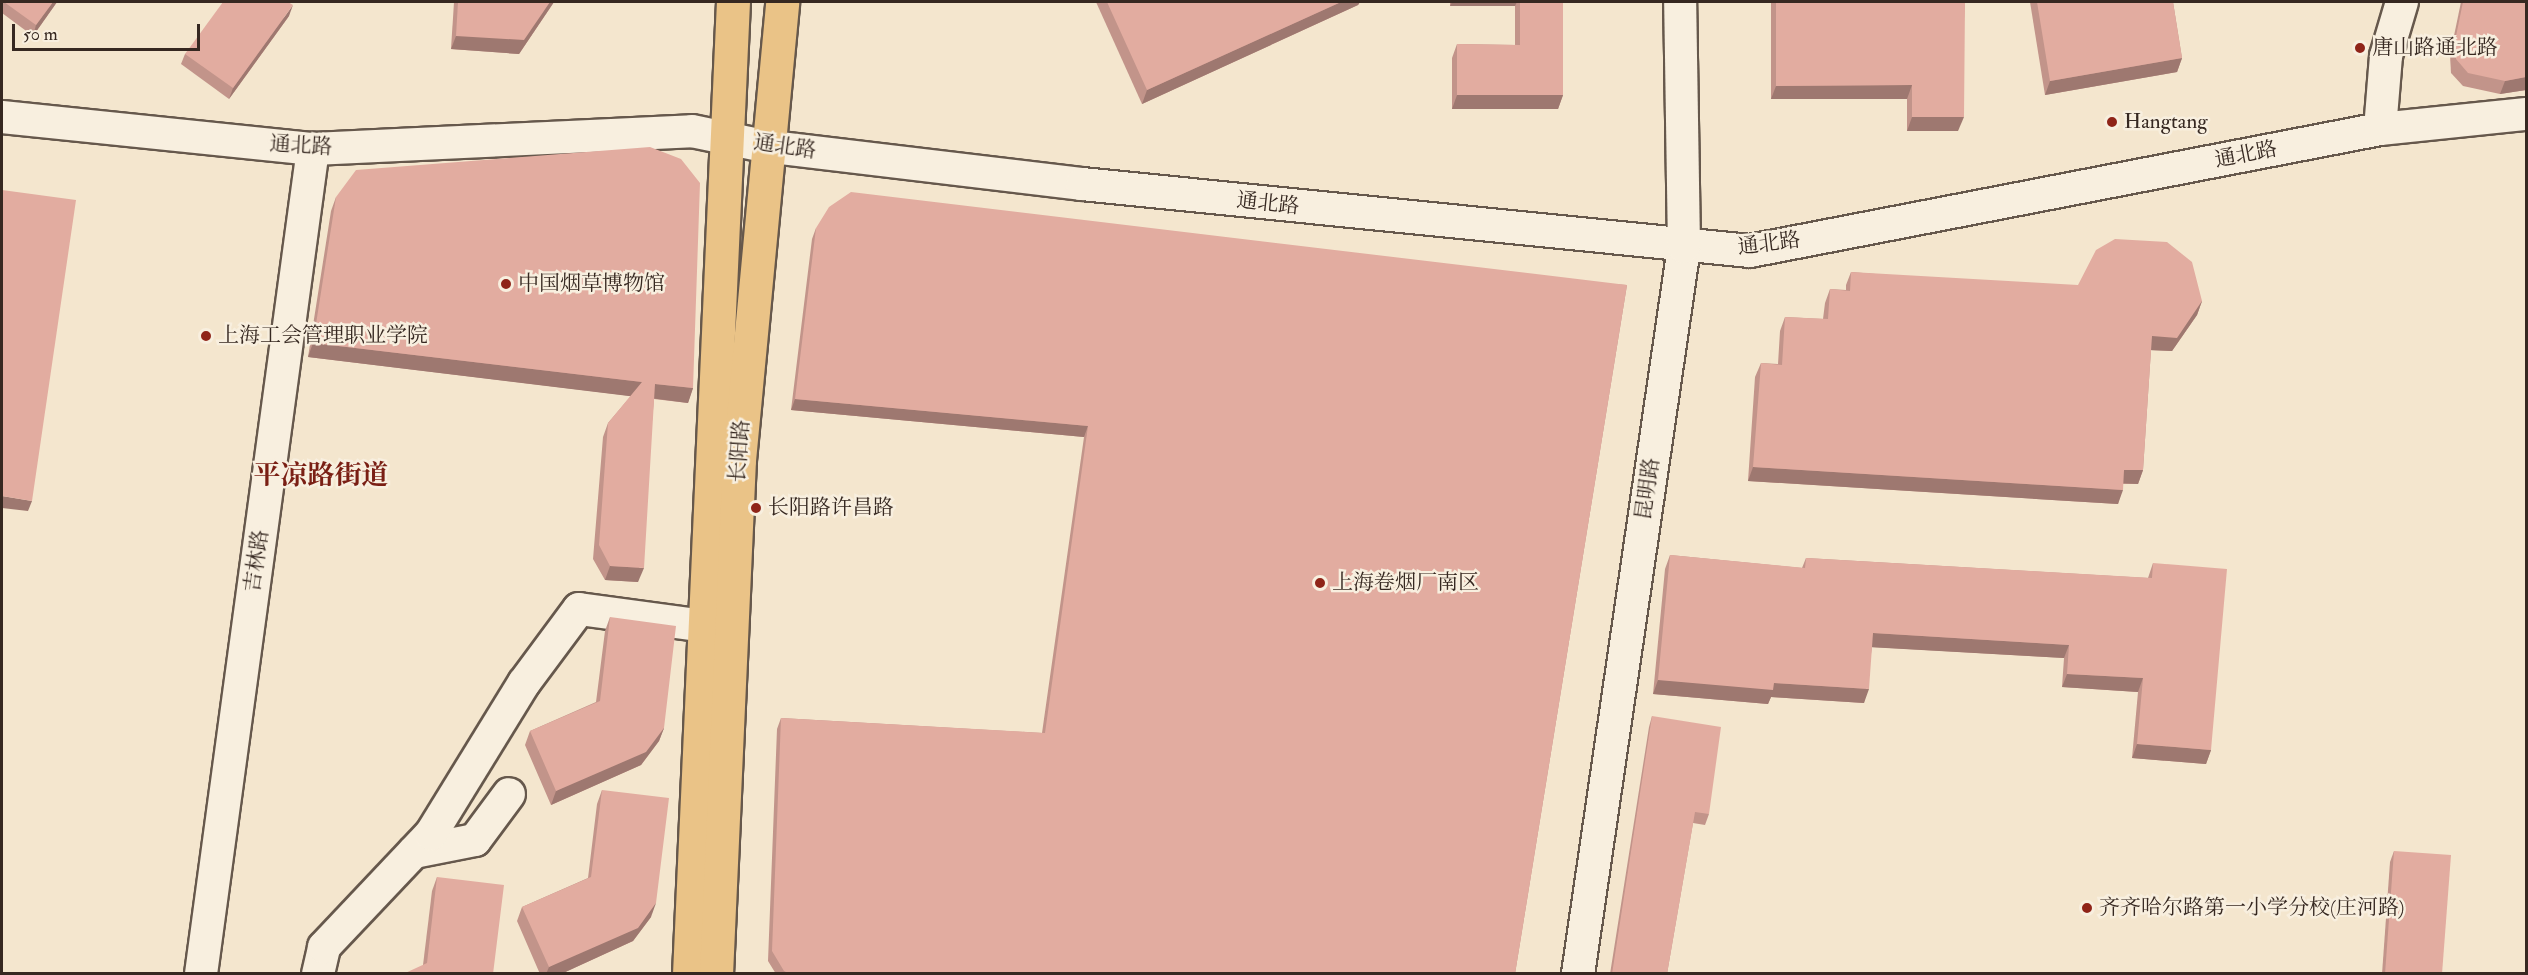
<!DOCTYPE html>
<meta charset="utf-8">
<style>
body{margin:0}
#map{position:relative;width:2528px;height:975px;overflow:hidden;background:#f4e6ce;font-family:"IM FELL Double Pica","Noto Serif SC",serif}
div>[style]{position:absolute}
.roads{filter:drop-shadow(2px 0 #66584c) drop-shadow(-2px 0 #66584c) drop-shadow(0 2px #66584c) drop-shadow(0 -2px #66584c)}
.minor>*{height:32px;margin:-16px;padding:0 16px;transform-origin:16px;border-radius:16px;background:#f8efdf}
.major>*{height:33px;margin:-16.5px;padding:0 16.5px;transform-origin:16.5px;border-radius:16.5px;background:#eac387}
.wall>*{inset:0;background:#c2948a}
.shaded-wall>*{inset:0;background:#9e7870}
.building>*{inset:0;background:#e2aca0}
.dots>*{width:16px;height:16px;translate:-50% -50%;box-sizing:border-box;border:3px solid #f8efdf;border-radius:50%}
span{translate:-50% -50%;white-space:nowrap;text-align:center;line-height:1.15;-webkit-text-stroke:5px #f8efdf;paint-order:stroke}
.poi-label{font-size:21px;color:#362821}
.left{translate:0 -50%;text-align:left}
.street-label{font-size:21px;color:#362821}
.district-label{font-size:27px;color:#7a1f14;font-weight:700}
.frame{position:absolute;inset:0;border:3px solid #362821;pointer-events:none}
.scale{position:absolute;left:12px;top:24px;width:188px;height:27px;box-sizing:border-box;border:3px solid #362821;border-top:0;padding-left:8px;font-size:18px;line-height:21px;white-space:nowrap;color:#362821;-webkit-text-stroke:4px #f8efdf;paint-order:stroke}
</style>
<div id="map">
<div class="roads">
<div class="minor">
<i style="left:2px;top:117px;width:313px;rotate:5.9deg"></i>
<i style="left:313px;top:149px;width:379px;rotate:-2.7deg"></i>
<i style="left:692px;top:131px;width:74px;rotate:11.8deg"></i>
<i style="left:764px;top:146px;width:320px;rotate:6.8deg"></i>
<i style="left:1082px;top:184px;width:671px;rotate:5.73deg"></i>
<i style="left:1750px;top:251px;width:642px;rotate:-10.96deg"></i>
<i style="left:2380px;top:129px;width:147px;rotate:-5.9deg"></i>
<i style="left:2380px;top:129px;width:73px;rotate:-85.3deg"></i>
<i style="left:2386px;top:56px;width:56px;rotate:-73.5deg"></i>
<i style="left:414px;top:852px;width:62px;rotate:-11.1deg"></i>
<i style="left:475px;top:840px;width:57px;rotate:-53.5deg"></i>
<i style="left:201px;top:974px;width:833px;rotate:-82.27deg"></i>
<i style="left:318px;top:974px;width:28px;rotate:-77deg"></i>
<i style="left:324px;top:947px;width:156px;rotate:-46.6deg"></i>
<i style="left:431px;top:834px;width:177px;rotate:-58.4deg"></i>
<i style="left:524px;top:683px;width:92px;rotate:-53.4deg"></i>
<i style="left:579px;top:609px;width:127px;rotate:7.7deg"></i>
<i style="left:1578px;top:974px;width:735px;rotate:-81.7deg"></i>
<i style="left:1684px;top:247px;width:245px;rotate:-90.9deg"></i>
</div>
<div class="major">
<i style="left:689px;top:974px;width:973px;rotate:-87.41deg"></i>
<i style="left:716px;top:974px;width:515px;rotate:-87.44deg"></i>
<i style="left:739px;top:460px;width:460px;rotate:-84.6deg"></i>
</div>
</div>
<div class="wall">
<i style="clip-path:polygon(2px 2px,57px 2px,33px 36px,2px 13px)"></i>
<i style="clip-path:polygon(454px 2px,554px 2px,519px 54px,451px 49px)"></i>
<i style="clip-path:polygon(1096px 2px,1360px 2px,1358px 5px,1142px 104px)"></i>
<i style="clip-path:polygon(1450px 2px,1563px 2px,1563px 95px,1558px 109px,1452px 109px,1452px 58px,1457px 44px,1515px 45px,1515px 6px,1450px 6px)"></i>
<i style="clip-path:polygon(1771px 2px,1965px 2px,1958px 131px,1907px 131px,1907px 99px,1771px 99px)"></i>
<i style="clip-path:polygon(2030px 2px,2173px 2px,2182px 58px,2177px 72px,2045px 95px)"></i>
<i style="clip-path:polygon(2461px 2px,2526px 2px,2526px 90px,2500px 94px,2463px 86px,2451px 73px,2450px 55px)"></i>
<i style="clip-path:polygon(289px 16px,229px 99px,181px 64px,185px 54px)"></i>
<i style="clip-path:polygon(336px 197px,693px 388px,688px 403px,654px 399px,638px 582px,605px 580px,593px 559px,603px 437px,608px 423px,631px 396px,308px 357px,331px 211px)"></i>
<i style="clip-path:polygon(816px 228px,1627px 285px,1515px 974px,776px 974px,768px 961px,777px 729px,781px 718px,1042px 733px,1084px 437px,791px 410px,812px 239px)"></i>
<i style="clip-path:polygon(1851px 272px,2202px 301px,2197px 315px,2172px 351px,2151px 350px,2143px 470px,2138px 484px,2123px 484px,2118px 504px,1748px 481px,1755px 377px,1761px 363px,1778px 364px,1780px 331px,1785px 317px,1823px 319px,1825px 303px,1830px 289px,1846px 290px,1846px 285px)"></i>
<i style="clip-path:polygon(1670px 555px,1802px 568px,1806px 558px,2148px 578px,2153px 563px,2211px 750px,2206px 764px,2132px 758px,2138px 692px,2062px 687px,2064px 658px,1872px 647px,1864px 703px,1771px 697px,1768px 704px,1653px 694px,1665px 569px)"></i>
<i style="clip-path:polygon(610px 617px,664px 728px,659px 741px,641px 765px,551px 805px,525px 745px,530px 731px,596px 702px,605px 631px)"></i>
<i style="clip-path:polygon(1652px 716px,1709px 814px,1705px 825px,1693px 823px,1667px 974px,1610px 974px,1649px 727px)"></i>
<i style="clip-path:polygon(602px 790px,651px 917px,633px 941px,561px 974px,540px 974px,517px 921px,522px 907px,588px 878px,597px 804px)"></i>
<i style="clip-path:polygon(2394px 851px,2442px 974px,2382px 974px,2390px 862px)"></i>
<i style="clip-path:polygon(437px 877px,493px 974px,423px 965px,432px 891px)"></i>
</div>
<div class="shaded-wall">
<i style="clip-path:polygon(53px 2px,57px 2px,33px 36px,36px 25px)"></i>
<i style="clip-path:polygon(550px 2px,554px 2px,519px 54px,451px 49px,456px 36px)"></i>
<i style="clip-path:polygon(1341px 2px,1360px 2px,1358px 5px,1142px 104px,1147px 90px)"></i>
<i style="clip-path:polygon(1452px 2px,1517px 2px,1515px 6px,1450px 6px)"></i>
<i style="clip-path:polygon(293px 5px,289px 16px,229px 99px,233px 88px)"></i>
<i style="clip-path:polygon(2182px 58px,2177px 72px,2045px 95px,2050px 81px)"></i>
<i style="clip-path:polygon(2526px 77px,2526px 90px,2500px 94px,2505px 81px)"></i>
<i style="clip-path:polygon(1912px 85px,1907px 99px,1771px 99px,1776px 86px)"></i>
<i style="clip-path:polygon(1457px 95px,1563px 95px,1558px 109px,1452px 109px)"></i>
<i style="clip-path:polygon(1912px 117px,1964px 117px,1958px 131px,1907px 131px)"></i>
<i style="clip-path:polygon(2202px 301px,2197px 315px,2172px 351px,2147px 350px,2152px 336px)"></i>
<i style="clip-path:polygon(313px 343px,642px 382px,637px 397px,308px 357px)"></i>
<i style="clip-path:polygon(655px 384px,693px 388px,688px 403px,650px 398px)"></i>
<i style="clip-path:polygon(795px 399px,1088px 426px,1084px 437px,791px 410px)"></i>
<i style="clip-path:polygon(1753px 467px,2123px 490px,2118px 504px,1748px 481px)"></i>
<i style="clip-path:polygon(2124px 470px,2143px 470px,2138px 484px,2119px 483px)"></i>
<i style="clip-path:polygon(2px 496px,32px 501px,28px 511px,2px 508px)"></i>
<i style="clip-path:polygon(610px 566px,644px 568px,638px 582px,605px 580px)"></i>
<i style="clip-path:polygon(1873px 633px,2069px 645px,2064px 658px,1868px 647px)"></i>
<i style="clip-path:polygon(2067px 674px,2143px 678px,2138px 692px,2062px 687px)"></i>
<i style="clip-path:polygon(1658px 680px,1774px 683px,1869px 689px,1864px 703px,1771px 697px,1768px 704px,1653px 694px)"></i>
<i style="clip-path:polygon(664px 728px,659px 741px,641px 765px,551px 805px,556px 791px)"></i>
<i style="clip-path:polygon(2137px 744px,2211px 750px,2206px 764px,2132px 758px)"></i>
<i style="clip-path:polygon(656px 903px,651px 917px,633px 941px,561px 974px,546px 974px,549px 967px)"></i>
</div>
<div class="building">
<i style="clip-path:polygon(4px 2px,53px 2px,36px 25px)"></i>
<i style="clip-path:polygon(223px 2px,288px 2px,293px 5px,233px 88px,185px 54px)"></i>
<i style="clip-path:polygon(458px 2px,550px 2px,524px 40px,456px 36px)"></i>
<i style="clip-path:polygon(1107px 2px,1341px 2px,1147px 90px)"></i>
<i style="clip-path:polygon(1520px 2px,1563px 2px,1563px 95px,1457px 95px,1457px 44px,1520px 45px)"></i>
<i style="clip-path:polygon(1776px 2px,1965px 2px,1964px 117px,1912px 117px,1912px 85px,1776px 86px)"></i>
<i style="clip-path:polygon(2037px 2px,2173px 2px,2182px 58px,2050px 81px)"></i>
<i style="clip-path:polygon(2463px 2px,2526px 2px,2526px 77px,2505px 81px,2468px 73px,2456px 59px,2455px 41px)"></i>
<i style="clip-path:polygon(650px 147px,681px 159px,700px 183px,693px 388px,655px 384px,644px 568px,610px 566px,599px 545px,608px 423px,642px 382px,313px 343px,336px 197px,356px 170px)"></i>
<i style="clip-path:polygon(2px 190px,76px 200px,32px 501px,2px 496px)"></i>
<i style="clip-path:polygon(851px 192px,1627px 285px,1515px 974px,790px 974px,784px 971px,772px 951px,781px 718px,1045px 733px,1088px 426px,795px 399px,816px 228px,829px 207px)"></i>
<i style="clip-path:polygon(2115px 239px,2167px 242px,2192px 262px,2202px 301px,2177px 338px,2152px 336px,2143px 470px,2124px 470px,2123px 490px,1753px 467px,1761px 363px,1782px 365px,1785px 317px,1828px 319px,1830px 289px,1850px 291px,1851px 272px,2078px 285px,2096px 250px)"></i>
<i style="clip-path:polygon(1670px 555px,1805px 568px,1806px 558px,2152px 578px,2153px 563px,2227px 569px,2211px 750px,2137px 744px,2143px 678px,2067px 674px,2069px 645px,1873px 633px,1869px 689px,1774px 683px,1773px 690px,1658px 680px)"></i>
<i style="clip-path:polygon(610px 617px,676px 626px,664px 728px,646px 752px,556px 791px,530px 731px,600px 701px)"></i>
<i style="clip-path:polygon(1652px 716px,1721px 727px,1709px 814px,1695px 812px,1667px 974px,1612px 974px)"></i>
<i style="clip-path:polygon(602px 790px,669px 798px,656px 903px,638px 928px,549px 967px,522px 907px,591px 877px)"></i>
<i style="clip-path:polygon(2394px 851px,2451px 855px,2442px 974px,2385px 974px)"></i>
<i style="clip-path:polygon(437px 877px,504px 885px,493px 974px,403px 974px,427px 963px)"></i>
</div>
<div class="dots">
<i style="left:2360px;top:48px;background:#8f2418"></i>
<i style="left:2112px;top:122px;background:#8f2418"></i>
<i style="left:506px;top:284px;background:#8f2418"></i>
<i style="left:206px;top:336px;background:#8f2418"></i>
<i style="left:756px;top:508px;background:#8f2418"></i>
<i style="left:1320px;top:583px;background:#8f2418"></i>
<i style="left:2087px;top:908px;background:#8f2418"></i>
</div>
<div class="poi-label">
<span class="left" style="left:2372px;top:48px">唐山路通北路</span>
<span class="left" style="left:2124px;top:122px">Hangtang</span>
<span class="left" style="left:518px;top:284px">中国烟草博物馆</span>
<span class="left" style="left:218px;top:336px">上海工会管理职业学院</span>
<span class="left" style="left:768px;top:508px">长阳路许昌路</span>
<span class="left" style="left:1332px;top:583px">上海卷烟厂南区</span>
<span class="left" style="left:2099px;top:908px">齐齐哈尔路第一小学分校(庄河路)</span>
</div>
<div class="street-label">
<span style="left:301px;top:146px;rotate:3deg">通北路</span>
<span style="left:785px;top:147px;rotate:8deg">通北路</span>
<span style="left:2246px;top:155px;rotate:-11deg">通北路</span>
<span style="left:1268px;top:204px;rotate:6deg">通北路</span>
<span style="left:1769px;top:244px;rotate:-7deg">通北路</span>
<span style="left:740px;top:451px;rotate:-86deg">长阳路</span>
<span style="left:1648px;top:489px;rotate:-82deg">昆明路</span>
<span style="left:257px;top:561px;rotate:-82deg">吉林路</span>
</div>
<div class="district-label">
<span style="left:321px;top:476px">平凉路街道</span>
</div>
<div class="frame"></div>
<div class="scale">50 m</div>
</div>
